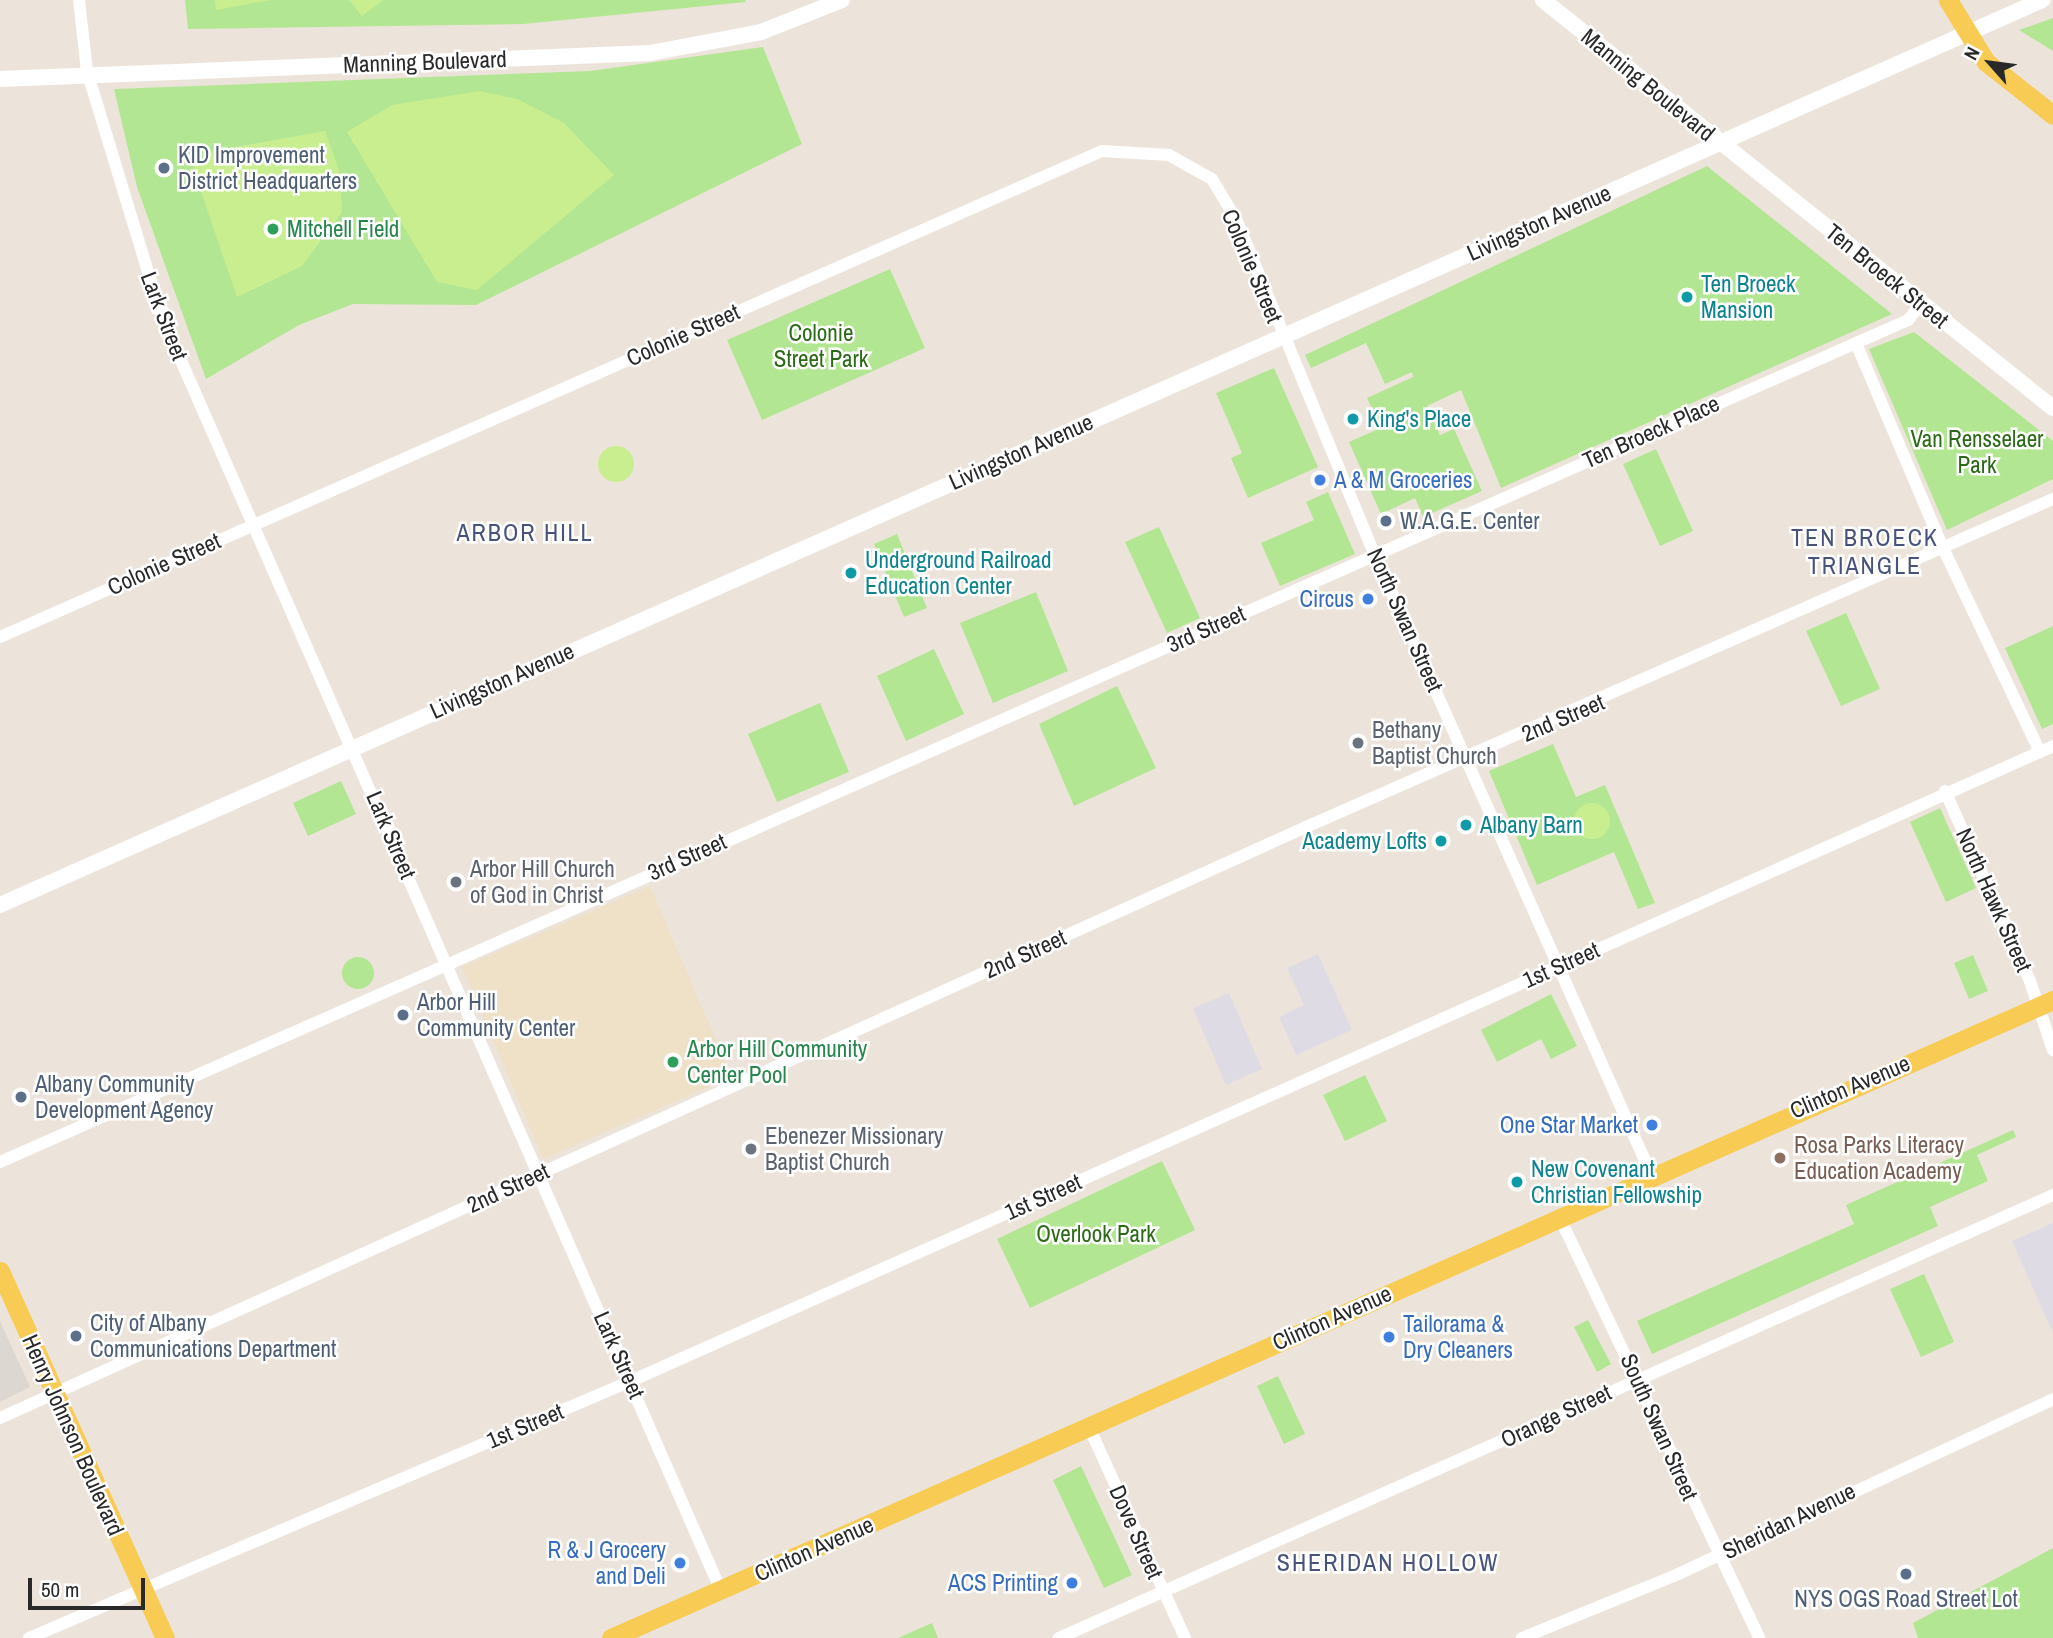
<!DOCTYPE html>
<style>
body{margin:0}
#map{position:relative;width:2053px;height:1638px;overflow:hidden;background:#ece4da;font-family:"Archivo Narrow",sans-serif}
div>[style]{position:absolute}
.industrial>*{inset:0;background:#dedbe4}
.education>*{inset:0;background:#efe1c8}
.green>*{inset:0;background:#b3e693}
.round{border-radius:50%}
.pitch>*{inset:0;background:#c9ee8f}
.plaza>*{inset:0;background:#dcd7d1}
.minor>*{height:12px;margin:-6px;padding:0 6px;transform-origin:6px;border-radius:6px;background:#fff}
.tertiary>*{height:16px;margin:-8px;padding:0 8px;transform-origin:8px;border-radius:8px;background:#fff}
.primary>*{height:19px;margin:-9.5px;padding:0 9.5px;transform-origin:9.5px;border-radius:9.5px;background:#f7cb54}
.dots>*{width:19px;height:19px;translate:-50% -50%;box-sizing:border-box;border:4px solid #fff;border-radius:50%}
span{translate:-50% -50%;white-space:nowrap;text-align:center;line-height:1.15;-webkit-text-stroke:5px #fff;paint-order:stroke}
.street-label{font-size:23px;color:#292929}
.service-label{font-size:23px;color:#4e5e75}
.left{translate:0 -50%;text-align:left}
.leisure-label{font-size:23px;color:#27864d}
.culture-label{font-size:23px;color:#0d838f}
.right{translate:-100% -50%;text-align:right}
.park-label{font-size:23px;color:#2b6a16}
.shop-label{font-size:23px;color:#366cbe}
.worship-label{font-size:23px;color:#5b616d}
.education-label{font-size:23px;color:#785e54}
.neighbourhood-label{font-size:24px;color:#47537c;letter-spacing:2px}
.north{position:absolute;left:1955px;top:28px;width:70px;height:70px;-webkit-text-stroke:5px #fff;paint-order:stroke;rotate:298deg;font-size:19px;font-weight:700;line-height:28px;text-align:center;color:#292929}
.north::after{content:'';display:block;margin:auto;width:24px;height:32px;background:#292929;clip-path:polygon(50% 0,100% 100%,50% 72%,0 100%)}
.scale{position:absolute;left:28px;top:1578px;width:117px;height:32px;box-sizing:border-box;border:4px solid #292929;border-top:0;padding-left:9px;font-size:21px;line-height:24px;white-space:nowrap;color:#292929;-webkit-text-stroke:5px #fff;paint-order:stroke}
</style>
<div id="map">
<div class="industrial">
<i style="clip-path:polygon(1318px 954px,1352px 1030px,1296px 1055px,1279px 1017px,1304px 1005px,1287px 968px)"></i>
<i style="clip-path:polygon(1229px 993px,1262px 1069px,1226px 1085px,1193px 1008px)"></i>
<i style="clip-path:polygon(2053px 1223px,2053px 1333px,2012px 1241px)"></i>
</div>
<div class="education">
<i style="clip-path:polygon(650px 886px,732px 1077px,543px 1159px,462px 967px)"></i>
</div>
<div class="green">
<i style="clip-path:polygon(185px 0,745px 0,746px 2px,523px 24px,188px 29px)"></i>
<i style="clip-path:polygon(2053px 18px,2053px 51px,2019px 30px)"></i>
<i style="clip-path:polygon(763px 47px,802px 144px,476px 305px,353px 304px,299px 325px,206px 379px,137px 187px,114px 89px,590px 71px)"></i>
<i style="clip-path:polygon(1707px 166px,1892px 314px,1501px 488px,1461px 390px,1427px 406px,1440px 435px,1454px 429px,1482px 491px,1423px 517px,1415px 498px,1381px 514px,1349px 442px,1381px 428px,1367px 398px,1413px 377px,1412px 372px,1385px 384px,1366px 343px,1311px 368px,1305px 355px)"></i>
<i style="clip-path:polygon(890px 269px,925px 348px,762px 420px,727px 340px)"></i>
<i style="clip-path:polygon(1914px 332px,2053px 441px,2053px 479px,1947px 530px,1869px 349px)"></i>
<i style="clip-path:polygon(1274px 368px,1318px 467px,1248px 498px,1231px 458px,1242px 453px,1216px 393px)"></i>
<i style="clip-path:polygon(1656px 449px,1693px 531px,1660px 546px,1623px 464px)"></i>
<i style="clip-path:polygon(1328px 492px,1355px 554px,1280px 586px,1261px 543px,1314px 520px,1306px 502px)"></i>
<i style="clip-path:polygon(1159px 527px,1200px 618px,1167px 633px,1125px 542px)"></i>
<i style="clip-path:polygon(897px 534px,927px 608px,904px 617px,874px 544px)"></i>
<i style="clip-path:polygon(1036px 592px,1068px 671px,993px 703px,960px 623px)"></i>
<i style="clip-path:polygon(1846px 613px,1880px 689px,1841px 706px,1806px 631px)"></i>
<i style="clip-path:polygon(2053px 626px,2053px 724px,2042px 729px,2005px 648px)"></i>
<i style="clip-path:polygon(934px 649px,964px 714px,906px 741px,877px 676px)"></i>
<i style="clip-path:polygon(1117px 686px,1156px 768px,1074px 806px,1039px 724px)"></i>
<i style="clip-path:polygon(820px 703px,849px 772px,777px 802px,748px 734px)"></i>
<i style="clip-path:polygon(1553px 744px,1576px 797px,1605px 785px,1655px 903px,1638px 909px,1614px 852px,1537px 885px,1489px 771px)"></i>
<i style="clip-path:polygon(341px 781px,356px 814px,308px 836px,293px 803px)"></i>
<i style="clip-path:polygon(1940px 808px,1976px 888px,1946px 902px,1910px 822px)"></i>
<i style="clip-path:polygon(1973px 955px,1988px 991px,1969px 999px,1954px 963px)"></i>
<i class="round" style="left:342px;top:957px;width:32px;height:32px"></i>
<i style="clip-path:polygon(1551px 994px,1577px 1046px,1551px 1059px,1541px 1039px,1497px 1062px,1481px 1030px)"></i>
<i style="clip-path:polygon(1365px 1075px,1387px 1121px,1345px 1141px,1323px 1095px)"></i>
<i style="clip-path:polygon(2013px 1130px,2016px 1137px,1977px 1155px,1988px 1181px,1930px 1207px,1938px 1226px,1652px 1354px,1637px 1321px,1854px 1224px,1846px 1205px)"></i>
<i style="clip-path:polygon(1162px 1161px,1195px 1230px,1030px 1308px,997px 1239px)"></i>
<i style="clip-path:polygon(1924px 1274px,1954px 1342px,1921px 1357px,1890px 1289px)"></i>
<i style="clip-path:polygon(1588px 1320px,1611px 1364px,1597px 1372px,1574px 1327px)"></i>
<i style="clip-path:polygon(1278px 1376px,1305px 1434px,1284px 1444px,1257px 1386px)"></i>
<i style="clip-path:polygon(1081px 1466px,1132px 1575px,1104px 1588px,1053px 1480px)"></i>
<i style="clip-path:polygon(2053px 1548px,2053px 1638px,1918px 1638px,1913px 1623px)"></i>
<i style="clip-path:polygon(932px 1623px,938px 1638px,898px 1638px)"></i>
</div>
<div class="pitch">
<i style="clip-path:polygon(215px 0,270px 0,216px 10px)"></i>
<i style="clip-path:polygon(349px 0,383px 0,362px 16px)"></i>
<i style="clip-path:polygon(480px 91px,517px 99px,564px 123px,614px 175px,477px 290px,437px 282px,347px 132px,392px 105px)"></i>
<i style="clip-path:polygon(325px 131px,340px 174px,342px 212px,302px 266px,237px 297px,193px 168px,213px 151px)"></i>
<i class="round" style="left:598px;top:446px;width:36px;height:36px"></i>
<i class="round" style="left:1574px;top:803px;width:36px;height:36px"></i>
</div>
<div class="plaza">
<i style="clip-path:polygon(0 1321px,30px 1387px,0 1402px)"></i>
</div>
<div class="minor">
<i style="left:79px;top:0;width:71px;rotate:83.6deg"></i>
<i style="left:87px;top:71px;width:255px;rotate:73.1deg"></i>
<i style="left:161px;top:315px;width:1393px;rotate:66.3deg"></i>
<i style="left:1856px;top:343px;width:225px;rotate:67deg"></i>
<i style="left:1944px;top:550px;width:224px;rotate:64.6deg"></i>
<i style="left:0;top:637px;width:1204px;rotate:-23.8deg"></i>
<i style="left:1102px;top:151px;width:67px;rotate:3.4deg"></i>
<i style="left:1169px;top:155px;width:49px;rotate:29.2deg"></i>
<i style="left:1212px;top:179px;width:49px;rotate:59.2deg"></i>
<i style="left:1237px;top:221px;width:361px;rotate:67.6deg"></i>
<i style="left:1375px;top:555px;width:678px;rotate:65.97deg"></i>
<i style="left:1945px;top:791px;width:208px;rotate:65.9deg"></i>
<i style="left:2030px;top:981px;width:73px;rotate:71.6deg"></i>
<i style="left:0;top:1162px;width:2086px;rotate:-23.81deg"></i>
<i style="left:1908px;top:320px;width:21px;rotate:-51deg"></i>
<i style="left:1559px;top:1216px;width:467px;rotate:64.6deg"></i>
<i style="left:0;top:1418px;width:1433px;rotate:-24.35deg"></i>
<i style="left:1306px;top:827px;width:816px;rotate:-23.71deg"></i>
<i style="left:1088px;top:1425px;width:234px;rotate:65.5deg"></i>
<i style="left:29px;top:1638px;width:655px;rotate:-23.12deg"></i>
<i style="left:631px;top:1381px;width:1557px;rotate:-24.06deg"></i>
<i style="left:1059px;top:1638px;width:1088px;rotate:-24.02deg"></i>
<i style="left:1522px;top:1638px;width:164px;rotate:-22.2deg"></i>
<i style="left:1674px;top:1576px;width:418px;rotate:-25deg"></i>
</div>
<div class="tertiary">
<i style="left:1543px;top:0;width:653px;rotate:38.66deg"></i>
<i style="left:0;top:79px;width:651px;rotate:-2.29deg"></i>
<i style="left:650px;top:53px;width:113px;rotate:-10.7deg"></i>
<i style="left:761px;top:32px;width:87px;rotate:-21.6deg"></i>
<i style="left:0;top:905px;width:2234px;rotate:-23.9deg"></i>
</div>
<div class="primary">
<i style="left:1948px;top:0;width:73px;rotate:58.5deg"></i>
<i style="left:1986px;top:62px;width:85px;rotate:38.3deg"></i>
<i style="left:0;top:1271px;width:402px;rotate:65.8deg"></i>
<i style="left:611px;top:1638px;width:1577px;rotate:-23.87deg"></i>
</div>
<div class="dots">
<i style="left:164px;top:168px;background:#5c6f8a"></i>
<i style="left:273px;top:229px;background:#2e9e5b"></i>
<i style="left:1687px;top:297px;background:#0f9aa8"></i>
<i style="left:1353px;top:419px;background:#0f9aa8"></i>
<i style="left:1320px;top:480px;background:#3f7fe0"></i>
<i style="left:1386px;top:521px;background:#5c6f8a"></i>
<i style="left:851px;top:573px;background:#0f9aa8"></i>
<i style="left:1368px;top:599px;background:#3f7fe0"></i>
<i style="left:1358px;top:743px;background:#6b7280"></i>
<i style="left:1466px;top:825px;background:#0f9aa8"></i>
<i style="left:1441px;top:841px;background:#0f9aa8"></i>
<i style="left:456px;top:882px;background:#6b7280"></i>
<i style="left:403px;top:1015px;background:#5c6f8a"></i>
<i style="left:673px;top:1062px;background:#2e9e5b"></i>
<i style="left:21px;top:1097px;background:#5c6f8a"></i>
<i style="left:1652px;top:1125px;background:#3f7fe0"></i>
<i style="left:751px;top:1149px;background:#6b7280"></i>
<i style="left:1780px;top:1158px;background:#8d6e63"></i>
<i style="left:1517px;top:1182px;background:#0f9aa8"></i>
<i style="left:76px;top:1336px;background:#5c6f8a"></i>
<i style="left:1389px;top:1337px;background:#3f7fe0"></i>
<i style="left:680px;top:1563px;background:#3f7fe0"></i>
<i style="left:1906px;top:1574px;background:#5c6f8a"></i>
<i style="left:1072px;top:1583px;background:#3f7fe0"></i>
</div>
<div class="street-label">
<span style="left:425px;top:62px;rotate:-2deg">Manning Boulevard</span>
<span style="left:1648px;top:85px;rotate:39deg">Manning Boulevard</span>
<span style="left:1539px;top:223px;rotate:-24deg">Livingston Avenue</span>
<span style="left:1252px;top:266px;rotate:67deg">Colonie Street</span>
<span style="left:1887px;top:276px;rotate:39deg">Ten Broeck Street</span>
<span style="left:164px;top:316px;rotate:69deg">Lark Street</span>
<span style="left:683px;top:335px;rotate:-24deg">Colonie Street</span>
<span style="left:1651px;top:432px;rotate:-24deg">Ten Broeck Place</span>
<span style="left:1021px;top:452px;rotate:-24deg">Livingston Avenue</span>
<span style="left:164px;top:564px;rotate:-24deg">Colonie Street</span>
<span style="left:1405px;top:620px;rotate:66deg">North Swan Street</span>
<span style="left:1206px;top:629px;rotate:-24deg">3rd Street</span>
<span style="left:502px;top:681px;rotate:-24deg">Livingston Avenue</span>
<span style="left:1563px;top:718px;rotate:-23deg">2nd Street</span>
<span style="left:391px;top:835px;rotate:67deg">Lark Street</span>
<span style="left:687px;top:857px;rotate:-24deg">3rd Street</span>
<span style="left:1994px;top:900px;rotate:66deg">North Hawk Street</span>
<span style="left:1025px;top:954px;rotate:-24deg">2nd Street</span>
<span style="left:1561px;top:965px;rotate:-24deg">1st Street</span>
<span style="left:1850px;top:1087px;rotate:-23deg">Clinton Avenue</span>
<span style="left:508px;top:1188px;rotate:-25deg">2nd Street</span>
<span style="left:1043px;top:1197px;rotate:-24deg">1st Street</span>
<span style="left:1332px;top:1318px;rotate:-24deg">Clinton Avenue</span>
<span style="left:619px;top:1355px;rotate:66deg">Lark Street</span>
<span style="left:1556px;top:1416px;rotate:-25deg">Orange Street</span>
<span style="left:525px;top:1426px;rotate:-23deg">1st Street</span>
<span style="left:1659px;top:1427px;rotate:66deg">South Swan Street</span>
<span style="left:73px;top:1435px;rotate:66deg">Henry Johnson Boulevard</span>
<span style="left:1789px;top:1521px;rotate:-26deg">Sheridan Avenue</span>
<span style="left:1136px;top:1532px;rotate:66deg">Dove Street</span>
<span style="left:814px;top:1549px;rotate:-24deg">Clinton Avenue</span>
</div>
<div class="service-label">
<span class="left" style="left:178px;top:168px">KID Improvement<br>District Headquarters</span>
<span class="left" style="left:1400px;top:521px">W.A.G.E. Center</span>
<span class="left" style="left:417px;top:1015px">Arbor Hill<br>Community Center</span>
<span class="left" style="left:35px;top:1097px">Albany Community<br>Development Agency</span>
<span class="left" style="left:90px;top:1336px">City of Albany<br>Communications Department</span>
<span style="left:1906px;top:1599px">NYS OGS Road Street Lot</span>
</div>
<div class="leisure-label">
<span class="left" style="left:287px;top:229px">Mitchell Field</span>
<span class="left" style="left:687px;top:1062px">Arbor Hill Community<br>Center Pool</span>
</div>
<div class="culture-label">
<span class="left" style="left:1701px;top:297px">Ten Broeck<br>Mansion</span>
<span class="left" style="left:1367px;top:419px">King's Place</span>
<span class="left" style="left:865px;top:573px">Underground Railroad<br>Education Center</span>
<span class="left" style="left:1480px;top:825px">Albany Barn</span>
<span class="right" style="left:1427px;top:841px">Academy Lofts</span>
<span class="left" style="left:1531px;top:1182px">New Covenant<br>Christian Fellowship</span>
</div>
<div class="park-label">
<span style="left:821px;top:346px">Colonie<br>Street Park</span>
<span style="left:1977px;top:452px">Van Rensselaer<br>Park</span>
<span style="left:1096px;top:1234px">Overlook Park</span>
</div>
<div class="shop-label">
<span class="left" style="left:1334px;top:480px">A &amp; M Groceries</span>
<span class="right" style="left:1354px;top:599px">Circus</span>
<span class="right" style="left:1638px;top:1125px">One Star Market</span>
<span class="left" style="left:1403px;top:1337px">Tailorama &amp;<br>Dry Cleaners</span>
<span class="right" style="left:666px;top:1563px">R &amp; J Grocery<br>and Deli</span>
<span class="right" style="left:1058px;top:1583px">ACS Printing</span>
</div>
<div class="worship-label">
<span class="left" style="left:1372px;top:743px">Bethany<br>Baptist Church</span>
<span class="left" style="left:470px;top:882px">Arbor Hill Church<br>of God in Christ</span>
<span class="left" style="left:765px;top:1149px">Ebenezer Missionary<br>Baptist Church</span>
</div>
<div class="education-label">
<span class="left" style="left:1794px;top:1158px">Rosa Parks Literacy<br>Education Academy</span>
</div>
<div class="neighbourhood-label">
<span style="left:525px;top:533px">ARBOR HILL</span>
<span style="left:1865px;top:552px">TEN BROECK<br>TRIANGLE</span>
<span style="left:1388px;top:1563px">SHERIDAN HOLLOW</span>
</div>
<div class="north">N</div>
<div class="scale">50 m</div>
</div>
